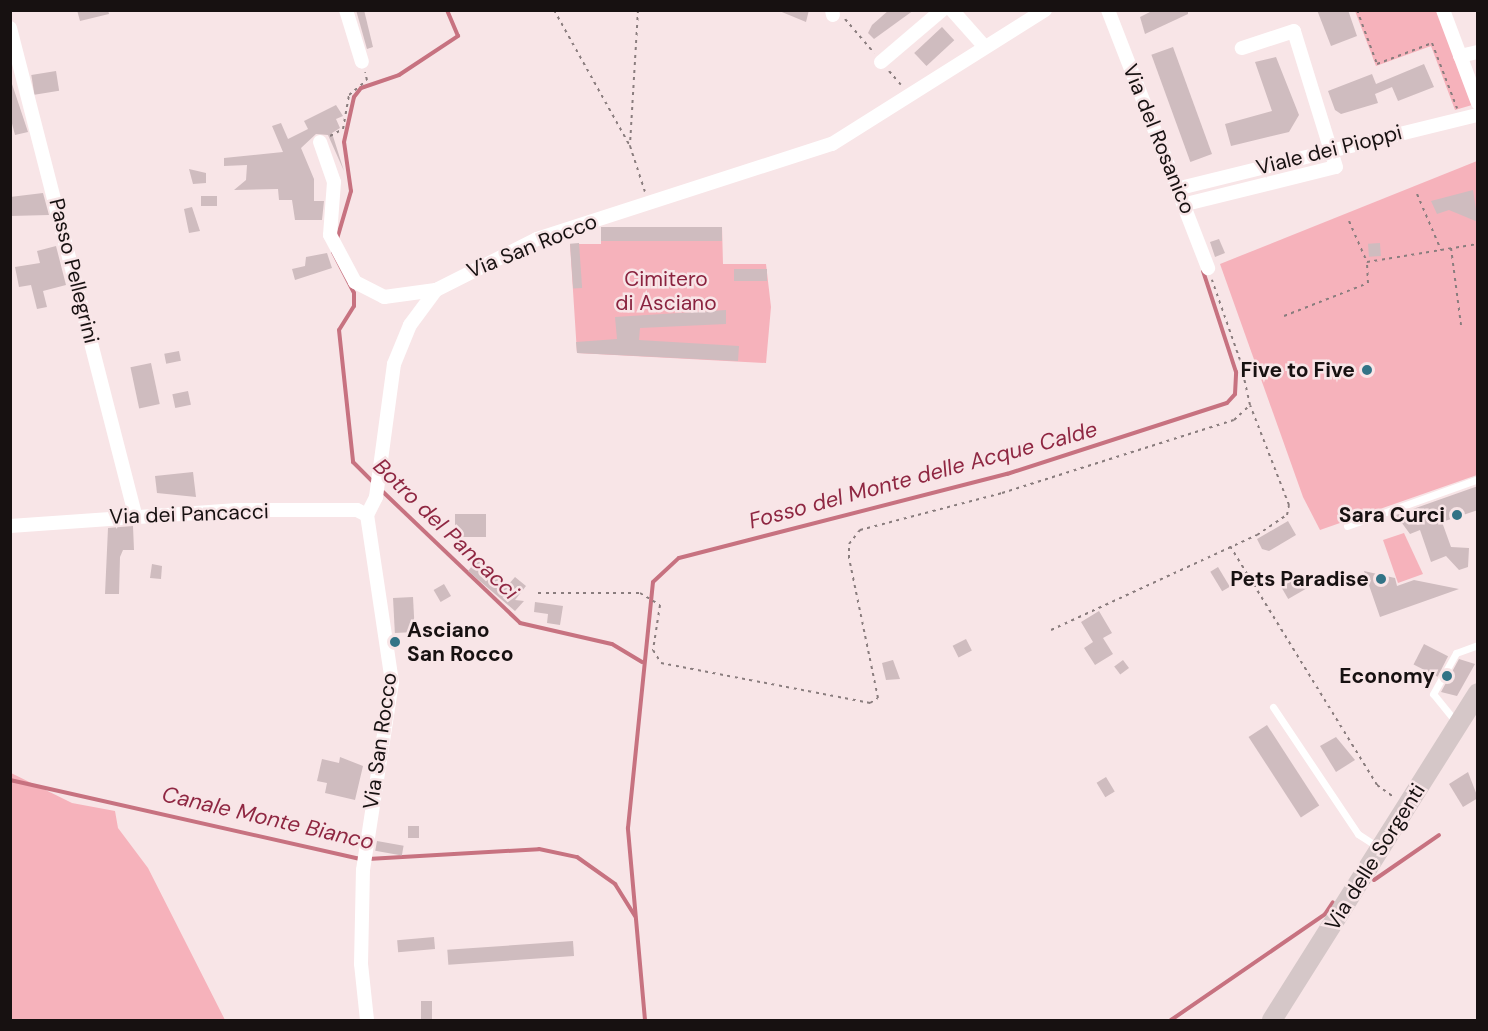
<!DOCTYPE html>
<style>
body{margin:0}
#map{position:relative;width:1488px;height:1031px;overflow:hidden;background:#f8e5e7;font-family:"DM Sans",sans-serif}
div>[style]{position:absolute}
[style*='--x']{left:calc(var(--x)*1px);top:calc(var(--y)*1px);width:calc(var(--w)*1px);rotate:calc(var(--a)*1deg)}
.green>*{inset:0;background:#f6b2bb}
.stream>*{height:4px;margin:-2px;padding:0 2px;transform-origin:2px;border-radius:2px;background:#c77280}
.building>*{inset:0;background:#cfbcbf;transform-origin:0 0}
.path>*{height:2px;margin-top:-1px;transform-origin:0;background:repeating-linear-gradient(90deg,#8a7d7e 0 3px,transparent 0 7.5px)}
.service>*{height:7px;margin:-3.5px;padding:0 3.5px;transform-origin:3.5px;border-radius:3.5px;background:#fff}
.minor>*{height:14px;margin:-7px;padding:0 7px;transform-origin:7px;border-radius:7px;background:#fff}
.secondary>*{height:20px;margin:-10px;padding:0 10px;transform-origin:10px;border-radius:10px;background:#d5c7c8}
.dots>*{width:16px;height:16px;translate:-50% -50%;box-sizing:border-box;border:3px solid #f8e5e7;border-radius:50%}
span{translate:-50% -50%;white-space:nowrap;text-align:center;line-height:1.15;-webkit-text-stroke:5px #f8e5e7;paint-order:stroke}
.street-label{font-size:21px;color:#171111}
.park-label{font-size:21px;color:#8a233f}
.poi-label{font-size:21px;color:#171111;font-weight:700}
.right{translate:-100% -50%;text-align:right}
.left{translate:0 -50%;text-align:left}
.water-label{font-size:22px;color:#8f2742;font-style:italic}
.frame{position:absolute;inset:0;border:12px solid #171111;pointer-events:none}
</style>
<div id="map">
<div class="green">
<div style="clip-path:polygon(1355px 11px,1437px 11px,1472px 105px,1455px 110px,1431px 46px,1376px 66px)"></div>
<div style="clip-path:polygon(1477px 161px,1477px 475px,1320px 530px,1303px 497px,1220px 264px)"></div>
<div style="clip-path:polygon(722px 227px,723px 264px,766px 264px,771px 307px,766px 363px,577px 353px,570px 244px,601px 244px,601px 229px)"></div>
<div style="clip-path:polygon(1404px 533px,1423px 574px,1398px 583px,1383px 540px)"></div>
<div style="clip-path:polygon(11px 773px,72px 803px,115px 811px,118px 828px,148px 868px,225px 1020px,11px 1020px)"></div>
</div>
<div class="stream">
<div style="--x:337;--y:239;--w:50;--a:-73.7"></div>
<div style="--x:351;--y:191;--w:49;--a:-98.1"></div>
<div style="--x:344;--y:142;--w:46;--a:-77.5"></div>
<div style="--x:354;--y:97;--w:11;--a:-52"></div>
<div style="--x:361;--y:88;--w:40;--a:-18.9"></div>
<div style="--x:399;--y:75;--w:71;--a:-33.5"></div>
<div style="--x:458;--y:36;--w:28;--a:-113"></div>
<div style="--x:333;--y:252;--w:46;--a:62.9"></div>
<div style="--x:354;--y:293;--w:13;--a:90"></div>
<div style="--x:354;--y:306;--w:28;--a:122"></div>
<div style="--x:339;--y:330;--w:133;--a:83.9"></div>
<div style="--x:353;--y:462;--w:28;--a:45"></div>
<div style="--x:381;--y:490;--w:192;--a:43.7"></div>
<div style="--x:520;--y:623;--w:94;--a:12.9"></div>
<div style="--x:612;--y:644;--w:35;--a:31"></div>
<div style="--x:10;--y:780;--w:359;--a:12.7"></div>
<div style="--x:368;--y:859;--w:171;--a:-3.3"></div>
<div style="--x:539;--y:849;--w:39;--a:12"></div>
<div style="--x:577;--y:857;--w:47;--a:35.4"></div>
<div style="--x:615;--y:884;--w:38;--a:58"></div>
<div style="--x:1374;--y:880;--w:79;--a:-34.7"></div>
<div style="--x:645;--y:1020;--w:193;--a:-95.1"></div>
<div style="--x:628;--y:828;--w:247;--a:-84.2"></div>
<div style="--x:653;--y:582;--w:35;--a:-43"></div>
<div style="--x:679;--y:558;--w:339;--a:-14.4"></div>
<div style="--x:1007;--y:474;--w:231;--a:-17.9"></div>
<div style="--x:1227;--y:403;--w:12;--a:-48"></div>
<div style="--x:1235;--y:394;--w:22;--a:-87"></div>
<div style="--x:1236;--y:372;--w:106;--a:-108.1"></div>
<div style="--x:1171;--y:1020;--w:187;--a:-34.5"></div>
<div style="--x:1325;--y:914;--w:14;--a:-56"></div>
</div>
<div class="building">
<div style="clip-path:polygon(77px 10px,108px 10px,109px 14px,80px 21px)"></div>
<div style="clip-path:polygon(356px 10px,364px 10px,373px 47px,367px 49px)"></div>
<div style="clip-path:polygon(777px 10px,809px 10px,806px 22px)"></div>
<div style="clip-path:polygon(889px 10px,914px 10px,874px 39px,868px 33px,872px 25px)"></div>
<div style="clip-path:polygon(1154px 10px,1188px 10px,1188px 14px,1145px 34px,1140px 17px)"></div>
<div style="clip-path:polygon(1317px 10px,1348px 10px,1357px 36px,1331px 46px)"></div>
<div style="left:942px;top:27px;width:18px;height:38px;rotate:47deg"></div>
<div style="left:1173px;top:47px;width:114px;height:23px;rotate:70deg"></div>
<div style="clip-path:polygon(1276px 57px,1299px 115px,1289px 132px,1231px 146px,1225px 124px,1272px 111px,1255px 62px)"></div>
<div style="clip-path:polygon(1424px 64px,1434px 87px,1398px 101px,1392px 87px,1375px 94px,1378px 103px,1341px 114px,1335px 110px,1328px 91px,1372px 74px,1376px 84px)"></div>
<div style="left:56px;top:71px;width:20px;height:25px;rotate:81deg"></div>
<div style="clip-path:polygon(10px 78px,28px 132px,15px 135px,10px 116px)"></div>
<div style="clip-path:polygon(336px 105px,343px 116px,336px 119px,340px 128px,332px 133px,344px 171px,328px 135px,316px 134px,301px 148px,314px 179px,314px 201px,324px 201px,322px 220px,295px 220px,292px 200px,279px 200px,278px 189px,234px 190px,246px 180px,247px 165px,224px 166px,224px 158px,283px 152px,272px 126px,281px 123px,288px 139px,308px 129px,304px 121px)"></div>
<div style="clip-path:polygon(189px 169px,206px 173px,206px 183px,193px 184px)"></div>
<div style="clip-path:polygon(1473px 190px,1478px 222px,1449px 210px,1437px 214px,1431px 201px)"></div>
<div style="clip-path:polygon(43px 193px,49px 215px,10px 216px,10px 197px)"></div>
<div style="left:217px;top:196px;width:10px;height:16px;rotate:90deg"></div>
<div style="clip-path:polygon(192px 207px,200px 231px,189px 233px,184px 209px)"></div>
<div style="left:722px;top:227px;width:14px;height:121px;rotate:90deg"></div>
<div style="clip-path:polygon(1219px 239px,1225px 253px,1215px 257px,1210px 242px)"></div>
<div style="left:579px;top:243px;width:45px;height:9px;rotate:86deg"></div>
<div style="left:1380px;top:243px;width:13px;height:12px;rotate:86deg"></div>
<div style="clip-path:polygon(56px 246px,66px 285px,43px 291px,47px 307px,37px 309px,31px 285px,19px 287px,15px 267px,40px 263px,37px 251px)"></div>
<div style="clip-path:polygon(327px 253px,332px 268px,295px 280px,292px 269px,305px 266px,306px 257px)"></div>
<div style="left:734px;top:269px;width:33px;height:12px"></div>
<div style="clip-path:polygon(726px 310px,726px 324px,640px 328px,639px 340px,739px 346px,738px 361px,577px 353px,576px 342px,617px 339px,615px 317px)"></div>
<div style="left:179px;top:351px;width:10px;height:15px;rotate:79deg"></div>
<div style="left:151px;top:363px;width:42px;height:21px;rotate:78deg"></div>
<div style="left:188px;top:391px;width:14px;height:16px;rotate:78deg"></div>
<div style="clip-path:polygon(193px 472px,196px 497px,157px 493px,155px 476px)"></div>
<div style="clip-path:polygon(1478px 486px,1478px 510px,1442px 522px,1451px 547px,1469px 548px,1468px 567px,1459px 570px,1446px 556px,1431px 562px,1420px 530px,1410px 534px,1396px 515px)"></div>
<div style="left:455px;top:514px;width:31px;height:23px"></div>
<div style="clip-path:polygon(1288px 521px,1296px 535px,1269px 551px,1262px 549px,1257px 539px)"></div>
<div style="clip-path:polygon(133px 526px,134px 550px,123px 550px,120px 557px,119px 594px,105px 594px,108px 528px)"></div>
<div style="clip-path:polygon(477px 560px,507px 586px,515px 577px,526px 586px,515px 600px,524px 601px,515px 611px,468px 571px)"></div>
<div style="clip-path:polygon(152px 564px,162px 566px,161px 579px,150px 578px)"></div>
<div style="left:1218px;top:567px;width:23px;height:9px;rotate:59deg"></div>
<div style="clip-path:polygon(1364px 571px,1395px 578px,1397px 586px,1414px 580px,1459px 589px,1380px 617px)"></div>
<div style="left:1302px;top:575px;width:14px;height:24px;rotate:60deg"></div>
<div style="left:444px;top:584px;width:14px;height:12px;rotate:60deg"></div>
<div style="left:413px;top:597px;width:35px;height:20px;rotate:87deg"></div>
<div style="clip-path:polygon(535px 602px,563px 606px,560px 625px,547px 623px,548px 614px,534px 612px)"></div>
<div style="clip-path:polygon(1099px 611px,1112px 633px,1103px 638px,1113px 654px,1095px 665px,1084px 648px,1093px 642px,1081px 622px)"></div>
<div style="left:966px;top:639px;width:13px;height:15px;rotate:63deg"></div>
<div style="left:1424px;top:644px;width:27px;height:23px;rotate:27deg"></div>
<div style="clip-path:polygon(1459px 659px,1475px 664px,1457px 696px,1441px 692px)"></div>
<div style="clip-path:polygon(893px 660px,900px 679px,886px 680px,882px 663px)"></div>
<div style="left:1123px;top:660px;width:10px;height:11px;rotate:53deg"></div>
<div style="left:1267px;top:725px;width:96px;height:22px;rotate:57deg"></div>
<div style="clip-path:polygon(1336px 737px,1355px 760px,1336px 772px,1320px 746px)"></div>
<div style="clip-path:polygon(340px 757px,363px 766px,355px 800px,325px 793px,327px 783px,317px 781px,322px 759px,339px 763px)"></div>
<div style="clip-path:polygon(1468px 772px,1478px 798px,1463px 807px,1449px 784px)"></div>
<div style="left:1106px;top:777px;width:17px;height:11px;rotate:59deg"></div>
<div style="left:408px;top:826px;width:11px;height:12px"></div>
<div style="left:377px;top:841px;width:27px;height:10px;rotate:10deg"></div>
<div style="left:434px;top:937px;width:12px;height:37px;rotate:85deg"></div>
<div style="left:573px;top:941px;width:15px;height:126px;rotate:86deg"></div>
<div style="left:421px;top:1001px;width:11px;height:18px"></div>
</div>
<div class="path">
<div style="--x:554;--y:10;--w:154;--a:60.8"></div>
<div style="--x:638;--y:10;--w:136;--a:93.4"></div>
<div style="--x:630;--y:146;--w:48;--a:71.9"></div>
<div style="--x:1357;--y:10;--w:58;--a:69.7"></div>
<div style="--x:1377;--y:64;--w:59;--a:-20.9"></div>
<div style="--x:1432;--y:43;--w:70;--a:69"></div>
<div style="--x:845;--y:19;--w:45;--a:49.5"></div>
<div style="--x:889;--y:71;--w:18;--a:49"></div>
<div style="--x:330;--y:136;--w:15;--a:-28"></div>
<div style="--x:343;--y:129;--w:35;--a:-80"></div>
<div style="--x:349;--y:95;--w:23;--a:-40"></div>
<div style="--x:367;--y:80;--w:8;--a:-104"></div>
<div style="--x:1417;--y:194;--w:61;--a:66.8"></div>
<div style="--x:1349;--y:221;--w:45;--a:66.3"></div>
<div style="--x:1451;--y:248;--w:78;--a:82.6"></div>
<div style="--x:1284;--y:316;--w:90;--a:-21.4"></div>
<div style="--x:1368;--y:283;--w:21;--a:-93"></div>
<div style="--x:1367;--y:262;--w:112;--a:-9.2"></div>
<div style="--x:1230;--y:546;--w:281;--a:58.4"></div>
<div style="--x:1377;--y:785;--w:22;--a:36"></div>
<div style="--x:538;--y:593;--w:102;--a:0"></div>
<div style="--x:640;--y:593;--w:23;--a:31"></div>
<div style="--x:660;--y:605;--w:46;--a:98.8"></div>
<div style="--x:653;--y:650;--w:15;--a:58"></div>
<div style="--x:661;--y:663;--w:213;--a:10.8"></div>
<div style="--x:870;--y:703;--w:9;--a:-32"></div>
<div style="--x:878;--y:698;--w:143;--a:-101.7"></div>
<div style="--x:849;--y:558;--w:14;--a:-90"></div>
<div style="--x:849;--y:544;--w:18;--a:-52"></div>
<div style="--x:860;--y:530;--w:147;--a:-14.6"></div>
<div style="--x:1002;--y:493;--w:243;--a:-17.5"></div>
<div style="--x:1234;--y:420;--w:22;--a:-43"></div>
<div style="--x:1051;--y:630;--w:227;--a:-24.8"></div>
<div style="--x:1257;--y:535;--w:36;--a:-34"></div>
<div style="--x:1287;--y:515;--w:10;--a:-79"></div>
<div style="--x:1289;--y:505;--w:107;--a:-111.3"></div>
<div style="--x:1250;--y:405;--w:46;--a:-102.5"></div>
<div style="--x:1240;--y:360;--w:85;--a:-109.3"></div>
</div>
<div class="service">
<div style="--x:1347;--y:526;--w:139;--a:-19.7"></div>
<div style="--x:1273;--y:707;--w:153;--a:56.2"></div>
<div style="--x:1358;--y:834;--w:24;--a:33"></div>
<div style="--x:1456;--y:722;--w:36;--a:-129"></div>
<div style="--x:1433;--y:694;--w:47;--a:-60.7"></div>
<div style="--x:1456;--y:653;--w:23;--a:-20"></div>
</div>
<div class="minor">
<div style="--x:346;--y:10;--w:54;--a:72.9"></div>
<div style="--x:832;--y:10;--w:5;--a:79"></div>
<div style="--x:952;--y:10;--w:48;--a:48.4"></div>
<div style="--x:1108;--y:10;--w:277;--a:68.8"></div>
<div style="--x:1443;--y:10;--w:99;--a:69.4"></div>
<div style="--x:10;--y:28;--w:502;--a:75.58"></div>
<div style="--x:1460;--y:56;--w:18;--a:-13"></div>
<div style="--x:881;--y:62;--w:80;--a:-40.4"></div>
<div style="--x:320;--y:142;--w:42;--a:70.7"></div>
<div style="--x:334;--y:182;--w:53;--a:94.3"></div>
<div style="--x:330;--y:235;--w:53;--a:62"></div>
<div style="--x:355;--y:282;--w:33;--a:27"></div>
<div style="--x:384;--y:297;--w:52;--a:-7.7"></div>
<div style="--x:1180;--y:188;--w:307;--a:-13.8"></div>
<div style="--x:1186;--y:204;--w:154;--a:-13.9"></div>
<div style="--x:1336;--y:167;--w:142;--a:-107.2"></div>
<div style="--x:1294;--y:31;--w:55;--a:161.9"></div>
<div style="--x:367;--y:515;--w:20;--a:-63"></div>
<div style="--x:376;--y:497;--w:134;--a:-82.3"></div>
<div style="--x:394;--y:364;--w:42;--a:-67.7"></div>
<div style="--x:410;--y:325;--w:44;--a:-53.4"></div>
<div style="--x:436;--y:290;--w:113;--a:-26.8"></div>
<div style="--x:537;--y:239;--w:310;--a:-17.9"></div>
<div style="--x:832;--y:144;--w:252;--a:-32.2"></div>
<div style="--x:10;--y:526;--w:228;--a:-4"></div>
<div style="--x:237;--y:510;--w:120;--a:0"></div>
<div style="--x:357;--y:510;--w:11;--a:27"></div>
<div style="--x:367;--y:1020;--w:56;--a:-96.1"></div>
<div style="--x:361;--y:964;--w:94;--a:-88.8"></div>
<div style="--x:363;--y:870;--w:190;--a:-81.2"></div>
<div style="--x:392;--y:682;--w:169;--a:-98.5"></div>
</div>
<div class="secondary">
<div style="--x:1272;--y:1020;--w:386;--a:-57.8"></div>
</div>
<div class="dots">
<div style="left:1367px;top:370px;background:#327386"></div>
<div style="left:1457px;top:515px;background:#327386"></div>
<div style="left:1381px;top:579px;background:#327386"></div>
<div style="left:395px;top:642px;background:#327386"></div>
<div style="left:1447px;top:676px;background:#327386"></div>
</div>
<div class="street-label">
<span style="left:1159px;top:139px;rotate:68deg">Via del Rosanico</span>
<span style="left:1329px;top:150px;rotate:-14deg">Viale dei Pioppi</span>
<span style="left:532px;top:246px;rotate:-22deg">Via San Rocco</span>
<span style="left:74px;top:271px;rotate:76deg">Passo Pellegrini</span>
<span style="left:189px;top:514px;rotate:-2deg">Via dei Pancacci</span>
<span style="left:380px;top:741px;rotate:-82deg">Via San Rocco</span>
<span style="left:1375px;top:857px;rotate:-58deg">Via delle Sorgenti</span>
</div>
<div class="park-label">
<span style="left:666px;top:291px">Cimitero<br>di Asciano</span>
</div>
<div class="poi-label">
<span class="right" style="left:1355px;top:370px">Five to Five</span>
<span class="right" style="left:1445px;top:515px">Sara Curci</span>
<span class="right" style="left:1369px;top:579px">Pets Paradise</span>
<span class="left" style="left:407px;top:642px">Asciano<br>San Rocco</span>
<span class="right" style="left:1435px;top:676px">Economy</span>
</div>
<div class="water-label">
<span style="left:923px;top:475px;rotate:-15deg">Fosso del Monte delle Acque Calde</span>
<span style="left:446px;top:529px;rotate:44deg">Botro del Pancacci</span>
<span style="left:268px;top:818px;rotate:13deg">Canale Monte Bianco</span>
</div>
<div class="frame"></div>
</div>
